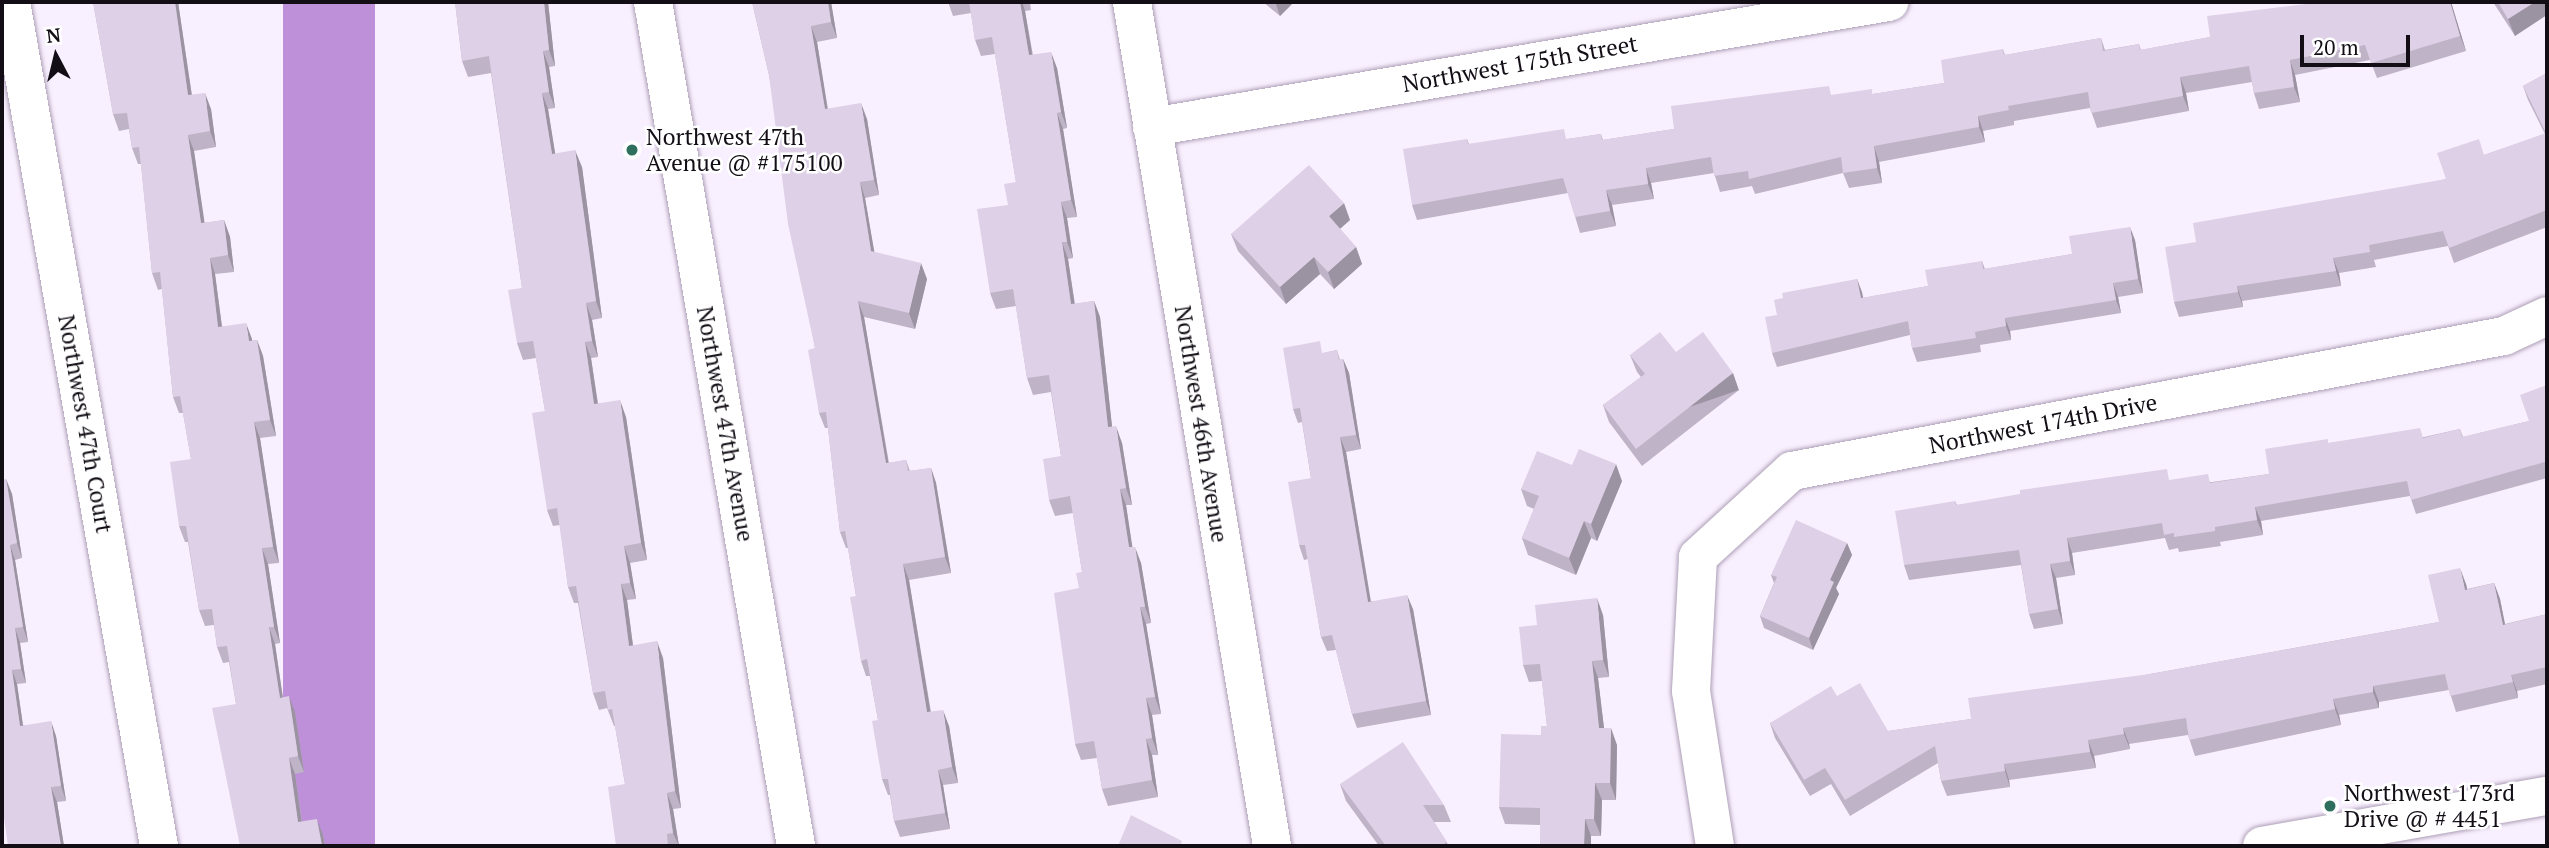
<!DOCTYPE html>
<style>
body{margin:0}
#map{position:relative;width:2549px;height:848px;overflow:hidden;background:#f9f0ff;font-family:"PT Serif",serif}
div>[style]{position:absolute}
[style*='--x']{left:calc(var(--x)*1px);top:calc(var(--y)*1px);width:calc(var(--w)*1px);rotate:calc(var(--a)*1deg)}
.water>*{inset:0;background:#be90da;transform-origin:0 0}
.roads{filter:drop-shadow(0 0 2px #ad9fb6) drop-shadow(0 0 2px #ad9fb6)}
.street>*{height:38px;margin:-19px;padding:0 19px;transform-origin:19px;border-radius:19px;background:#fff}
.secondary>*{height:38px;margin:-19px;padding:0 19px;transform-origin:19px;border-radius:19px;background:#fff}
.wall>*{inset:0;background:#bfb3c7}
.shaded-wall>*{inset:0;background:#9b92a2;transform-origin:0 0}
.building>*{inset:0;background:#ded0e7}
.dots>*{width:19px;height:19px;translate:-50% -50%;box-sizing:border-box;border:4px solid #fff;border-radius:50%}
span{translate:-50% -50%;white-space:nowrap;text-align:center;line-height:1.15;-webkit-text-stroke:5px #fff;paint-order:stroke}
.street-label{font-size:23px;color:#130e16}
.poi-label{font-size:23px;color:#130e16}
.left{translate:0 -50%;text-align:left}
.frame{position:absolute;inset:0;border:4px solid #130e16;pointer-events:none}
.north{position:absolute;left:21px;top:21px;width:70px;height:70px;-webkit-text-stroke:5px #fff;paint-order:stroke;rotate:353deg;font-size:19px;font-weight:700;line-height:28px;text-align:center;color:#130e16}
.north::after{content:'';display:block;margin:auto;width:24px;height:32px;background:#130e16;clip-path:polygon(50% 0,100% 100%,50% 72%,0 100%)}
.scale{position:absolute;left:2300px;top:35px;width:110px;height:32px;box-sizing:border-box;border:4px solid #130e16;border-top:0;padding-left:9px;font-size:21px;line-height:24px;white-space:nowrap;color:#130e16;-webkit-text-stroke:5px #fff;paint-order:stroke}
</style>
<div id="map">
<div class="water">
<div style="left:283px;top:2px;width:92px;height:856px"></div>
</div>
<div class="roads">
<div class="street">
<div style="--x:11;--y:2;--w:857;--a:80.05"></div>
<div style="--x:1132;--y:2;--w:856;--a:80.58"></div>
<div style="--x:1152;--y:127;--w:748;--a:-9.63"></div>
<div style="--x:1715;--y:846;--w:157;--a:-98.8"></div>
<div style="--x:1691;--y:691;--w:134;--a:-87"></div>
<div style="--x:1698;--y:557;--w:127;--a:-42.5"></div>
<div style="--x:1792;--y:471;--w:725;--a:-10.74"></div>
<div style="--x:2504;--y:336;--w:47;--a:-24.9"></div>
</div>
<div class="secondary">
<div style="--x:653;--y:2;--w:856;--a:80.38"></div>
<div style="--x:2262;--y:846;--w:289;--a:-10"></div>
</div>
</div>
<div class="wall">
<div style="clip-path:polygon(93px 2px,178px 2px,192px 95px,211px 109px,216px 147px,194px 151px,204px 223px,224px 220px,230px 237px,234px 272px,215px 274px,222px 326px,252px 339px,252px 341px,257px 340px,263px 356px,276px 436px,260px 438px,279px 563px,268px 564px,280px 643px,275px 644px,283px 697px,295px 712px,304px 772px,295px 774px,302px 821px,323px 835px,325px 846px,240px 846px,236px 704px,229px 662px,223px 663px,217px 647px,214px 625px,205px 626px,199px 610px,188px 542px,185px 542px,179px 526px,191px 459px,183px 413px,179px 413px,173px 397px,162px 289px,158px 290px,152px 273px,141px 164px,138px 164px,132px 148px,129px 129px,119px 131px,113px 114px)"></div>
<div style="clip-path:polygon(455px 2px,548px 2px,555px 66px,549px 67px,555px 108px,548px 109px,555px 154px,582px 167px,602px 318px,592px 320px,598px 357px,591px 358px,598px 403px,626px 417px,647px 560px,630px 563px,636px 599px,627px 600px,633px 645px,663px 658px,681px 808px,673px 809px,679px 846px,616px 846px,625px 784px,615px 726px,614px 726px,607px 708px,599px 710px,593px 693px,578px 603px,574px 603px,568px 587px,560px 525px,553px 526px,547px 510px,545px 411px,536px 358px,523px 360px,517px 343px,522px 288px,491px 73px,468px 77px,462px 61px)"></div>
<div style="clip-path:polygon(752px 2px,831px 2px,837px 38px,817px 42px,828px 109px,867px 119px,879px 195px,865px 198px,874px 252px,927px 279px,915px 329px,864px 317px,889px 463px,906px 460px,910px 471px,931px 468px,936px 483px,951px 573px,909px 580px,931px 712px,949px 726px,958px 783px,943px 785px,950px 829px,900px 837px,894px 821px,890px 795px,888px 795px,882px 779px,878px 720px,870px 676px,866px 676px,861px 661px,856px 596px,848px 548px,846px 548px,840px 532px,828px 428px,825px 428px,819px 413px,815px 348px,769px 75px)"></div>
<div style="clip-path:polygon(948px 2px,1030px 2px,1031px 10px,1025px 11px,1033px 55px,1057px 68px,1067px 128px,1063px 129px,1077px 217px,1067px 218px,1073px 258px,1068px 259px,1075px 304px,1094px 301px,1100px 317px,1112px 427px,1122px 443px,1132px 505px,1126px 505px,1132px 547px,1141px 563px,1151px 623px,1146px 624px,1161px 714px,1152px 715px,1158px 755px,1152px 755px,1158px 797px,1108px 806px,1102px 789px,1097px 758px,1081px 760px,1075px 744px,1079px 588px,1082px 572px,1073px 513px,1055px 516px,1049px 500px,1061px 456px,1051px 392px,1033px 395px,1027px 378px,1016px 306px,996px 309px,990px 293px,1008px 205px,1016px 182px,995px 54px,981px 56px,975px 40px,971px 13px,953px 16px)"></div>
<div style="clip-path:polygon(1263px 2px,1294px 2px,1280px 16px)"></div>
<div style="clip-path:polygon(2377px 2px,2451px 2px,2466px 51px,2377px 78px,2370px 60px,2295px 75px,2300px 102px,2259px 109px,2254px 93px,2252px 82px,2186px 93px,2189px 111px,2097px 128px,2090px 108px,2014px 121px,2014px 125px,1983px 131px,1985px 142px,1879px 162px,1882px 183px,1849px 188px,1843px 173px,1755px 194px,1752px 186px,1720px 192px,1714px 173px,1651px 183px,1654px 199px,1612px 205px,1616px 226px,1580px 233px,1568px 193px,1417px 220px,1412px 205px,1467px 139px,1469px 144px,1568px 139px,1601px 134px,1603px 140px,1674px 129px,1833px 95px,1873px 94px,1944px 83px,2003px 49px,2005px 55px,2101px 38px,2105px 50px,2139px 44px,2141px 50px,2210px 37px)"></div>
<div style="clip-path:polygon(2493px 2px,2547px 2px,2515px 36px)"></div>
<div style="clip-path:polygon(2547px 73px,2547px 227px,2454px 263px,2448px 246px,2374px 260px,2376px 267px,2339px 273px,2341px 286px,2242px 301px,2243px 307px,2179px 317px,2174px 302px,2196px 242px,2446px 179px,2484px 155px,2545px 134px,2528px 100px,2523px 86px)"></div>
<div style="clip-path:polygon(1350px 220px,1340px 229px,1356px 247px,1362px 264px,1334px 289px,1320px 274px,1286px 304px,1238px 251px,1231px 234px)"></div>
<div style="clip-path:polygon(2135px 240px,2143px 293px,2118px 297px,2121px 313px,2010px 331px,2011px 340px,1980px 345px,1981px 352px,1917px 362px,1912px 348px,1910px 335px,1777px 367px,1772px 353px,1777px 315px,1857px 279px,1863px 298px,1928px 286px,1982px 261px,1985px 269px,2072px 254px)"></div>
<div style="clip-path:polygon(1337px 350px,1340px 360px,1343px 359px,1349px 373px,1361px 449px,1346px 452px,1371px 601px,1413px 609px,1431px 715px,1357px 728px,1352px 714px,1336px 650px,1327px 651px,1321px 637px,1308px 559px,1304px 560px,1299px 545px,1311px 478px,1302px 422px,1298px 423px,1293px 409px,1324px 353px)"></div>
<div style="clip-path:polygon(1676px 352px,1739px 390px,1642px 466px,1609px 422px,1603px 405px,1641px 377px,1637px 372px,1630px 355px)"></div>
<div style="clip-path:polygon(2547px 385px,2547px 478px,2416px 514px,2410px 496px,2261px 521px,2263px 535px,2220px 542px,2221px 546px,2179px 552px,2178px 548px,2169px 550px,2165px 538px,2072px 553px,2075px 575px,2056px 578px,2063px 624px,2034px 629px,2029px 614px,2021px 565px,1909px 580px,1904px 565px,1955px 501px,1957px 505px,2171px 480px,2212px 482px,2269px 474px,2329px 443px,2424px 437px,2460px 429px,2463px 437px,2529px 421px)"></div>
<div style="clip-path:polygon(1572px 465px,1622px 481px,1597px 541px,1591px 538px,1576px 575px,1528px 555px,1522px 538px,1534px 509px,1527px 506px,1521px 489px)"></div>
<div style="clip-path:polygon(6px 479px,12px 494px,22px 558px,15px 560px,28px 642px,20px 643px,26px 683px,17px 684px,23px 725px,56px 736px,66px 801px,57px 802px,64px 846px,9px 846px)"></div>
<div style="clip-path:polygon(1847px 543px,1852px 555px,1836px 588px,1839px 594px,1813px 650px,1764px 628px,1760px 616px,1774px 583px,1771px 575px)"></div>
<div style="clip-path:polygon(2494px 583px,2500px 599px,2505px 624px,2547px 614px,2547px 684px,2517px 691px,2518px 698px,2456px 712px,2449px 690px,2379px 702px,2379px 708px,2339px 715px,2341px 725px,2195px 756px,2188px 735px,2129px 744px,2130px 749px,2094px 756px,2096px 768px,2009px 780px,2010px 787px,1947px 796px,1941px 781px,1938px 763px,1850px 816px,1831px 784px,1810px 796px,1775px 738px,1770px 723px,1837px 696px,1888px 731px,1971px 719px,2150px 674px,2439px 622px,2466px 584px,2467px 589px)"></div>
<div style="clip-path:polygon(1603px 615px,1609px 677px,1598px 678px,1604px 728px,1617px 745px,1616px 800px,1602px 800px,1601px 836px,1591px 836px,1591px 846px,1540px 846px,1540px 825px,1505px 824px,1499px 807px,1541px 735px,1547px 726px,1542px 681px,1529px 682px,1523px 665px,1537px 625px)"></div>
<div style="clip-path:polygon(1340px 784px,1444px 805px,1451px 822px,1434px 822px,1449px 846px,1379px 846px,1346px 801px)"></div>
</div>
<div class="shaded-wall">
<div style="clip-path:polygon(175px 2px,178px 2px,194px 111px,188px 95px)"></div>
<div style="clip-path:polygon(544px 2px,548px 2px,555px 66px,549px 50px)"></div>
<div style="clip-path:polygon(828px 2px,831px 2px,837px 38px,831px 22px)"></div>
<div style="clip-path:polygon(1020px 2px,1022px 2px,1025px 11px,1035px 72px,1029px 55px)"></div>
<div style="clip-path:polygon(1278px 2px,1294px 2px,1280px 16px,1276px 4px)"></div>
<div style="clip-path:polygon(2450px 2px,2451px 2px,2466px 51px,2460px 36px)"></div>
<div style="clip-path:polygon(2535px 2px,2547px 2px,2547px 15px,2515px 36px,2508px 19px)"></div>
<div style="clip-path:polygon(811px 26px,817px 42px,830px 125px,825px 109px)"></div>
<div style="clip-path:polygon(543px 51px,549px 67px,555px 108px,549px 92px)"></div>
<div style="clip-path:polygon(1051px 52px,1057px 68px,1067px 128px,1061px 112px)"></div>
<div style="clip-path:polygon(2290px 60px,2295px 75px,2300px 102px,2294px 87px)"></div>
<div style="clip-path:polygon(2180px 77px,2186px 93px,2189px 111px,2183px 96px)"></div>
<div style="clip-path:polygon(205px 93px,211px 109px,216px 147px,210px 131px)"></div>
<div style="clip-path:polygon(542px 93px,548px 109px,558px 171px,552px 154px)"></div>
<div style="clip-path:polygon(861px 103px,867px 119px,879px 195px,874px 180px)"></div>
<div style="clip-path:polygon(1057px 113px,1063px 129px,1077px 217px,1071px 200px)"></div>
<div style="clip-path:polygon(1978px 116px,1983px 131px,1985px 142px,1979px 127px)"></div>
<div style="clip-path:polygon(188px 135px,194px 151px,207px 239px,201px 223px)"></div>
<div style="clip-path:polygon(1874px 146px,1879px 162px,1882px 183px,1877px 168px)"></div>
<div style="clip-path:polygon(575px 150px,582px 167px,602px 318px,596px 301px)"></div>
<div style="clip-path:polygon(1646px 168px,1651px 183px,1654px 199px,1648px 184px)"></div>
<div style="clip-path:polygon(860px 182px,865px 198px,877px 267px,871px 251px)"></div>
<div style="clip-path:polygon(1606px 190px,1612px 205px,1616px 226px,1610px 211px)"></div>
<div style="clip-path:polygon(1061px 202px,1067px 218px,1073px 258px,1067px 242px)"></div>
<div style="clip-path:polygon(1344px 203px,1350px 220px,1335px 233px,1329px 216px)"></div>
<div style="clip-path:polygon(224px 220px,230px 237px,234px 272px,228px 255px)"></div>
<div style="clip-path:polygon(2130px 227px,2135px 240px,2143px 293px,2138px 279px)"></div>
<div style="clip-path:polygon(1062px 242px,1068px 259px,1077px 321px,1071px 304px)"></div>
<div style="clip-path:polygon(1356px 247px,1362px 264px,1334px 289px,1328px 272px)"></div>
<div style="clip-path:polygon(1314px 257px,1320px 274px,1286px 304px,1280px 287px)"></div>
<div style="clip-path:polygon(210px 258px,215px 274px,224px 343px,218px 327px)"></div>
<div style="clip-path:polygon(2333px 258px,2339px 273px,2341px 286px,2336px 271px)"></div>
<div style="clip-path:polygon(921px 263px,927px 279px,915px 329px,909px 313px)"></div>
<div style="clip-path:polygon(1857px 279px,1862px 292px,1866px 312px,1861px 298px)"></div>
<div style="clip-path:polygon(2113px 283px,2118px 297px,2121px 313px,2116px 300px)"></div>
<div style="clip-path:polygon(2237px 286px,2242px 301px,2243px 307px,2238px 292px)"></div>
<div style="clip-path:polygon(858px 301px,864px 317px,891px 479px,886px 463px)"></div>
<div style="clip-path:polygon(1094px 301px,1100px 317px,1114px 444px,1108px 427px)"></div>
<div style="clip-path:polygon(586px 303px,592px 320px,598px 357px,592px 341px)"></div>
<div style="clip-path:polygon(2005px 318px,2010px 331px,2011px 340px,2006px 326px)"></div>
<div style="clip-path:polygon(246px 323px,252px 339px,255px 357px,249px 341px)"></div>
<div style="clip-path:polygon(257px 340px,263px 356px,276px 436px,270px 420px)"></div>
<div style="clip-path:polygon(585px 342px,591px 358px,600px 420px,594px 404px)"></div>
<div style="clip-path:polygon(1343px 359px,1349px 373px,1361px 449px,1356px 435px)"></div>
<div style="left:1733px;top:373px;width:18px;height:123px;rotate:71deg"></div>
<div style="clip-path:polygon(620px 400px,626px 417px,647px 560px,641px 543px)"></div>
<div style="clip-path:polygon(254px 422px,260px 438px,279px 563px,273px 547px)"></div>
<div style="clip-path:polygon(1116px 426px,1122px 443px,1132px 505px,1126px 488px)"></div>
<div style="clip-path:polygon(1340px 437px,1346px 452px,1373px 616px,1368px 602px)"></div>
<div style="clip-path:polygon(1616px 464px,1622px 481px,1597px 541px,1591px 524px)"></div>
<div style="clip-path:polygon(931px 468px,936px 483px,951px 573px,945px 557px)"></div>
<div style="clip-path:polygon(6px 479px,12px 494px,22px 558px,17px 543px)"></div>
<div style="clip-path:polygon(1120px 489px,1126px 505px,1135px 564px,1129px 547px)"></div>
<div style="clip-path:polygon(2255px 507px,2261px 521px,2263px 535px,2257px 520px)"></div>
<div style="clip-path:polygon(1584px 521px,1591px 538px,1576px 575px,1569px 558px)"></div>
<div style="clip-path:polygon(2067px 538px,2072px 553px,2075px 575px,2070px 561px)"></div>
<div style="clip-path:polygon(1847px 543px,1852px 555px,1836px 588px,1839px 594px,1813px 650px,1809px 638px,1830px 580px)"></div>
<div style="clip-path:polygon(10px 545px,15px 560px,28px 642px,23px 627px)"></div>
<div style="clip-path:polygon(624px 546px,630px 563px,636px 599px,630px 583px)"></div>
<div style="clip-path:polygon(1135px 547px,1141px 563px,1151px 623px,1145px 607px)"></div>
<div style="clip-path:polygon(262px 548px,268px 564px,280px 643px,274px 627px)"></div>
<div style="clip-path:polygon(903px 564px,909px 580px,933px 728px,927px 712px)"></div>
<div style="clip-path:polygon(2050px 564px,2056px 578px,2063px 624px,2058px 609px)"></div>
<div style="clip-path:polygon(2460px 568px,2466px 584px,2471px 606px,2465px 590px)"></div>
<div style="clip-path:polygon(2494px 583px,2500px 599px,2508px 640px,2503px 625px)"></div>
<div style="clip-path:polygon(621px 584px,627px 600px,635px 662px,629px 646px)"></div>
<div style="clip-path:polygon(1407px 595px,1413px 609px,1431px 715px,1426px 701px)"></div>
<div style="clip-path:polygon(1597px 598px,1603px 615px,1609px 677px,1603px 660px)"></div>
<div style="clip-path:polygon(1140px 607px,1146px 624px,1161px 714px,1155px 697px)"></div>
<div style="clip-path:polygon(269px 627px,275px 644px,285px 714px,280px 698px)"></div>
<div style="clip-path:polygon(15px 628px,20px 643px,26px 683px,21px 669px)"></div>
<div style="clip-path:polygon(657px 641px,663px 658px,681px 808px,675px 791px)"></div>
<div style="clip-path:polygon(1592px 661px,1598px 678px,1606px 745px,1599px 728px)"></div>
<div style="clip-path:polygon(12px 670px,17px 684px,25px 740px,20px 726px)"></div>
<div style="clip-path:polygon(2511px 675px,2517px 691px,2518px 698px,2513px 682px)"></div>
<div style="clip-path:polygon(2373px 686px,2379px 702px,2379px 708px,2373px 692px)"></div>
<div style="clip-path:polygon(289px 696px,295px 712px,304px 772px,298px 756px)"></div>
<div style="clip-path:polygon(1146px 698px,1152px 715px,1158px 755px,1152px 738px)"></div>
<div style="clip-path:polygon(2333px 699px,2339px 715px,2341px 725px,2335px 709px)"></div>
<div style="clip-path:polygon(943px 710px,949px 726px,958px 783px,952px 767px)"></div>
<div style="clip-path:polygon(51px 721px,56px 736px,66px 801px,61px 786px)"></div>
<div style="clip-path:polygon(1611px 728px,1617px 745px,1616px 800px,1610px 783px)"></div>
<div style="clip-path:polygon(2123px 728px,2129px 744px,2130px 749px,2124px 734px)"></div>
<div style="clip-path:polygon(1146px 739px,1152px 755px,1158px 797px,1152px 780px)"></div>
<div style="clip-path:polygon(2088px 740px,2094px 756px,2096px 768px,2090px 752px)"></div>
<div style="clip-path:polygon(289px 758px,295px 774px,304px 838px,298px 822px)"></div>
<div style="clip-path:polygon(2004px 764px,2009px 780px,2010px 787px,2005px 771px)"></div>
<div style="clip-path:polygon(938px 770px,943px 785px,950px 829px,945px 813px)"></div>
<div style="clip-path:polygon(1595px 783px,1602px 800px,1601px 836px,1594px 819px)"></div>
<div style="clip-path:polygon(51px 787px,57px 802px,64px 846px,61px 846px)"></div>
<div style="clip-path:polygon(667px 793px,673px 809px,679px 846px,673px 833px)"></div>
<div style="clip-path:polygon(317px 819px,323px 835px,325px 846px,322px 846px)"></div>
<div style="clip-path:polygon(1585px 819px,1591px 836px,1591px 846px,1584px 846px)"></div>
</div>
<div class="building">
<div style="clip-path:polygon(93px 2px,175px 2px,188px 95px,205px 93px,210px 131px,188px 135px,201px 223px,224px 220px,228px 255px,210px 258px,218px 327px,246px 323px,249px 341px,257px 340px,270px 420px,254px 422px,273px 547px,262px 548px,274px 627px,269px 627px,280px 698px,289px 696px,298px 756px,289px 758px,298px 822px,317px 819px,322px 846px,240px 846px,212px 708px,236px 704px,227px 646px,217px 647px,212px 609px,199px 610px,186px 526px,179px 526px,170px 462px,191px 459px,180px 396px,173px 397px,160px 272px,152px 273px,139px 147px,132px 148px,127px 113px,113px 114px)"></div>
<div style="clip-path:polygon(455px 2px,544px 2px,549px 50px,543px 51px,549px 92px,542px 93px,552px 154px,575px 150px,596px 301px,586px 303px,592px 341px,585px 342px,594px 404px,620px 400px,641px 543px,624px 546px,630px 583px,621px 584px,629px 646px,657px 641px,675px 791px,667px 793px,673px 833px,667px 834px,668px 846px,616px 846px,608px 787px,625px 784px,612px 709px,608px 710px,605px 691px,593px 693px,576px 586px,568px 587px,557px 508px,547px 510px,532px 413px,545px 411px,533px 341px,517px 343px,508px 290px,522px 288px,489px 56px,462px 61px)"></div>
<div style="clip-path:polygon(752px 2px,828px 2px,831px 22px,811px 26px,825px 109px,861px 103px,874px 180px,860px 182px,871px 251px,921px 263px,909px 313px,858px 301px,886px 463px,906px 460px,908px 471px,931px 468px,945px 557px,903px 564px,927px 712px,943px 710px,952px 767px,938px 770px,945px 813px,894px 821px,888px 779px,882px 779px,872px 721px,878px 720px,867px 659px,861px 661px,850px 597px,856px 596px,845px 531px,840px 532px,826px 412px,819px 413px,808px 350px,815px 348px,788px 224px,769px 75px)"></div>
<div style="clip-path:polygon(969px 2px,1020px 2px,1029px 55px,1051px 52px,1061px 112px,1057px 113px,1071px 200px,1061px 202px,1067px 242px,1062px 242px,1071px 304px,1094px 301px,1108px 427px,1116px 426px,1126px 488px,1120px 489px,1129px 547px,1135px 547px,1145px 607px,1140px 607px,1155px 697px,1146px 698px,1152px 738px,1146px 739px,1152px 780px,1102px 789px,1094px 741px,1075px 744px,1054px 593px,1079px 588px,1076px 573px,1082px 572px,1070px 496px,1049px 500px,1043px 459px,1061px 456px,1049px 375px,1027px 378px,1013px 289px,990px 293px,977px 209px,1008px 205px,1004px 184px,1016px 182px,992px 37px,975px 40px)"></div>
<div style="clip-path:polygon(2323px 2px,2365px 2px,2366px 4px,2377px 2px,2450px 2px,2460px 36px,2371px 63px,2365px 45px,2290px 60px,2294px 87px,2254px 93px,2249px 66px,2180px 77px,2183px 96px,2091px 113px,2088px 92px,2008px 106px,2009px 110px,1978px 116px,1979px 127px,1874px 146px,1877px 168px,1843px 173px,1841px 157px,1749px 179px,1748px 171px,1714px 176px,1711px 157px,1646px 168px,1648px 184px,1606px 190px,1610px 211px,1575px 217px,1563px 178px,1412px 205px,1403px 149px,1467px 139px,1468px 144px,1564px 129px,1566px 139px,1601px 134px,1602px 140px,1674px 129px,1671px 106px,1829px 86px,1831px 95px,1872px 89px,1872px 94px,1944px 83px,1941px 60px,2003px 49px,2004px 55px,2101px 38px,2103px 51px,2139px 44px,2140px 50px,2210px 37px,2207px 16px)"></div>
<div style="clip-path:polygon(2498px 2px,2535px 2px,2508px 19px)"></div>
<div style="clip-path:polygon(2547px 73px,2547px 210px,2449px 248px,2443px 231px,2369px 245px,2370px 252px,2333px 258px,2336px 271px,2237px 286px,2238px 292px,2174px 302px,2165px 247px,2196px 242px,2193px 223px,2446px 179px,2437px 153px,2479px 139px,2484px 155px,2546px 133px,2523px 86px)"></div>
<div style="clip-path:polygon(1309px 165px,1344px 203px,1329px 216px,1356px 247px,1328px 272px,1314px 257px,1280px 287px,1231px 234px)"></div>
<div style="clip-path:polygon(2130px 227px,2138px 279px,2113px 283px,2116px 300px,2005px 318px,2006px 326px,1975px 332px,1976px 338px,1912px 348px,1908px 321px,1772px 353px,1765px 317px,1777px 315px,1774px 300px,1783px 298px,1782px 293px,1857px 279px,1861px 298px,1928px 286px,1925px 270px,1982px 261px,1983px 269px,2072px 254px,2069px 236px)"></div>
<div style="clip-path:polygon(1660px 332px,1676px 352px,1703px 332px,1733px 373px,1636px 449px,1603px 405px,1645px 374px,1630px 355px)"></div>
<div style="clip-path:polygon(1320px 341px,1322px 353px,1337px 350px,1339px 360px,1343px 359px,1356px 435px,1340px 437px,1368px 602px,1407px 595px,1426px 701px,1352px 714px,1332px 635px,1321px 637px,1305px 545px,1299px 545px,1288px 482px,1311px 478px,1300px 408px,1293px 409px,1283px 348px)"></div>
<div style="clip-path:polygon(2547px 385px,2547px 469px,2545px 462px,2411px 500px,2407px 481px,2255px 507px,2257px 520px,2215px 527px,2215px 531px,2174px 537px,2174px 533px,2164px 535px,2162px 523px,2067px 538px,2070px 561px,2050px 564px,2058px 609px,2029px 614px,2019px 550px,1904px 565px,1895px 511px,1955px 501px,1956px 505px,2020px 494px,2020px 490px,2167px 469px,2169px 480px,2208px 474px,2210px 483px,2269px 474px,2265px 449px,2328px 439px,2328px 443px,2420px 428px,2423px 438px,2460px 429px,2462px 437px,2529px 421px,2520px 395px)"></div>
<div style="clip-path:polygon(1579px 449px,1616px 464px,1591px 524px,1584px 521px,1569px 558px,1522px 538px,1539px 496px,1521px 489px,1537px 451px,1572px 465px)"></div>
<div style="clip-path:polygon(6px 479px,17px 543px,10px 545px,23px 627px,15px 628px,21px 669px,12px 670px,20px 726px,51px 721px,61px 786px,51px 787px,61px 846px,8px 846px,2px 803px,2px 480px)"></div>
<div style="clip-path:polygon(1796px 520px,1847px 543px,1830px 580px,1834px 582px,1809px 638px,1760px 616px,1777px 577px,1771px 575px)"></div>
<div style="clip-path:polygon(2460px 568px,2465px 590px,2494px 583px,2503px 625px,2547px 614px,2547px 667px,2511px 675px,2513px 682px,2450px 696px,2445px 674px,2373px 686px,2373px 692px,2333px 699px,2335px 709px,2189px 740px,2186px 718px,2123px 728px,2124px 734px,2088px 740px,2090px 752px,2004px 764px,2005px 771px,1941px 781px,1935px 746px,1845px 800px,1825px 768px,1804px 780px,1770px 723px,1831px 686px,1837px 696px,1860px 683px,1888px 731px,1971px 719px,1968px 698px,2150px 674px,2439px 622px,2428px 575px)"></div>
<div style="clip-path:polygon(1597px 598px,1603px 660px,1592px 661px,1599px 728px,1611px 728px,1610px 783px,1595px 783px,1594px 819px,1585px 819px,1584px 846px,1540px 846px,1540px 808px,1499px 807px,1501px 734px,1541px 735px,1541px 726px,1547px 726px,1540px 664px,1523px 665px,1519px 627px,1537px 625px,1535px 605px)"></div>
<div style="clip-path:polygon(1403px 742px,1444px 805px,1423px 805px,1447px 842px,1441px 846px,1386px 846px,1340px 784px)"></div>
<div style="clip-path:polygon(1131px 815px,1182px 841px,1180px 846px,1118px 846px)"></div>
</div>
<div class="dots">
<div style="left:632px;top:150px;background:#2f6f5e"></div>
<div style="left:2330px;top:806px;background:#2f6f5e"></div>
</div>
<div class="street-label">
<span style="left:1520px;top:64px;rotate:-10deg">Northwest 175th Street</span>
<span style="left:85px;top:424px;rotate:80deg">Northwest 47th Court</span>
<span style="left:725px;top:424px;rotate:80deg">Northwest 47th Avenue</span>
<span style="left:1201px;top:424px;rotate:81deg">Northwest 46th Avenue</span>
<span style="left:2043px;top:424px;rotate:-11deg">Northwest 174th Drive</span>
</div>
<div class="poi-label">
<span class="left" style="left:646px;top:150px">Northwest 47th<br>Avenue @ #175100</span>
<span class="left" style="left:2344px;top:806px">Northwest 173rd<br>Drive @ # 4451</span>
</div>
<div class="frame"></div>
<div class="north">N</div>
<div class="scale">20 m</div>
</div>
